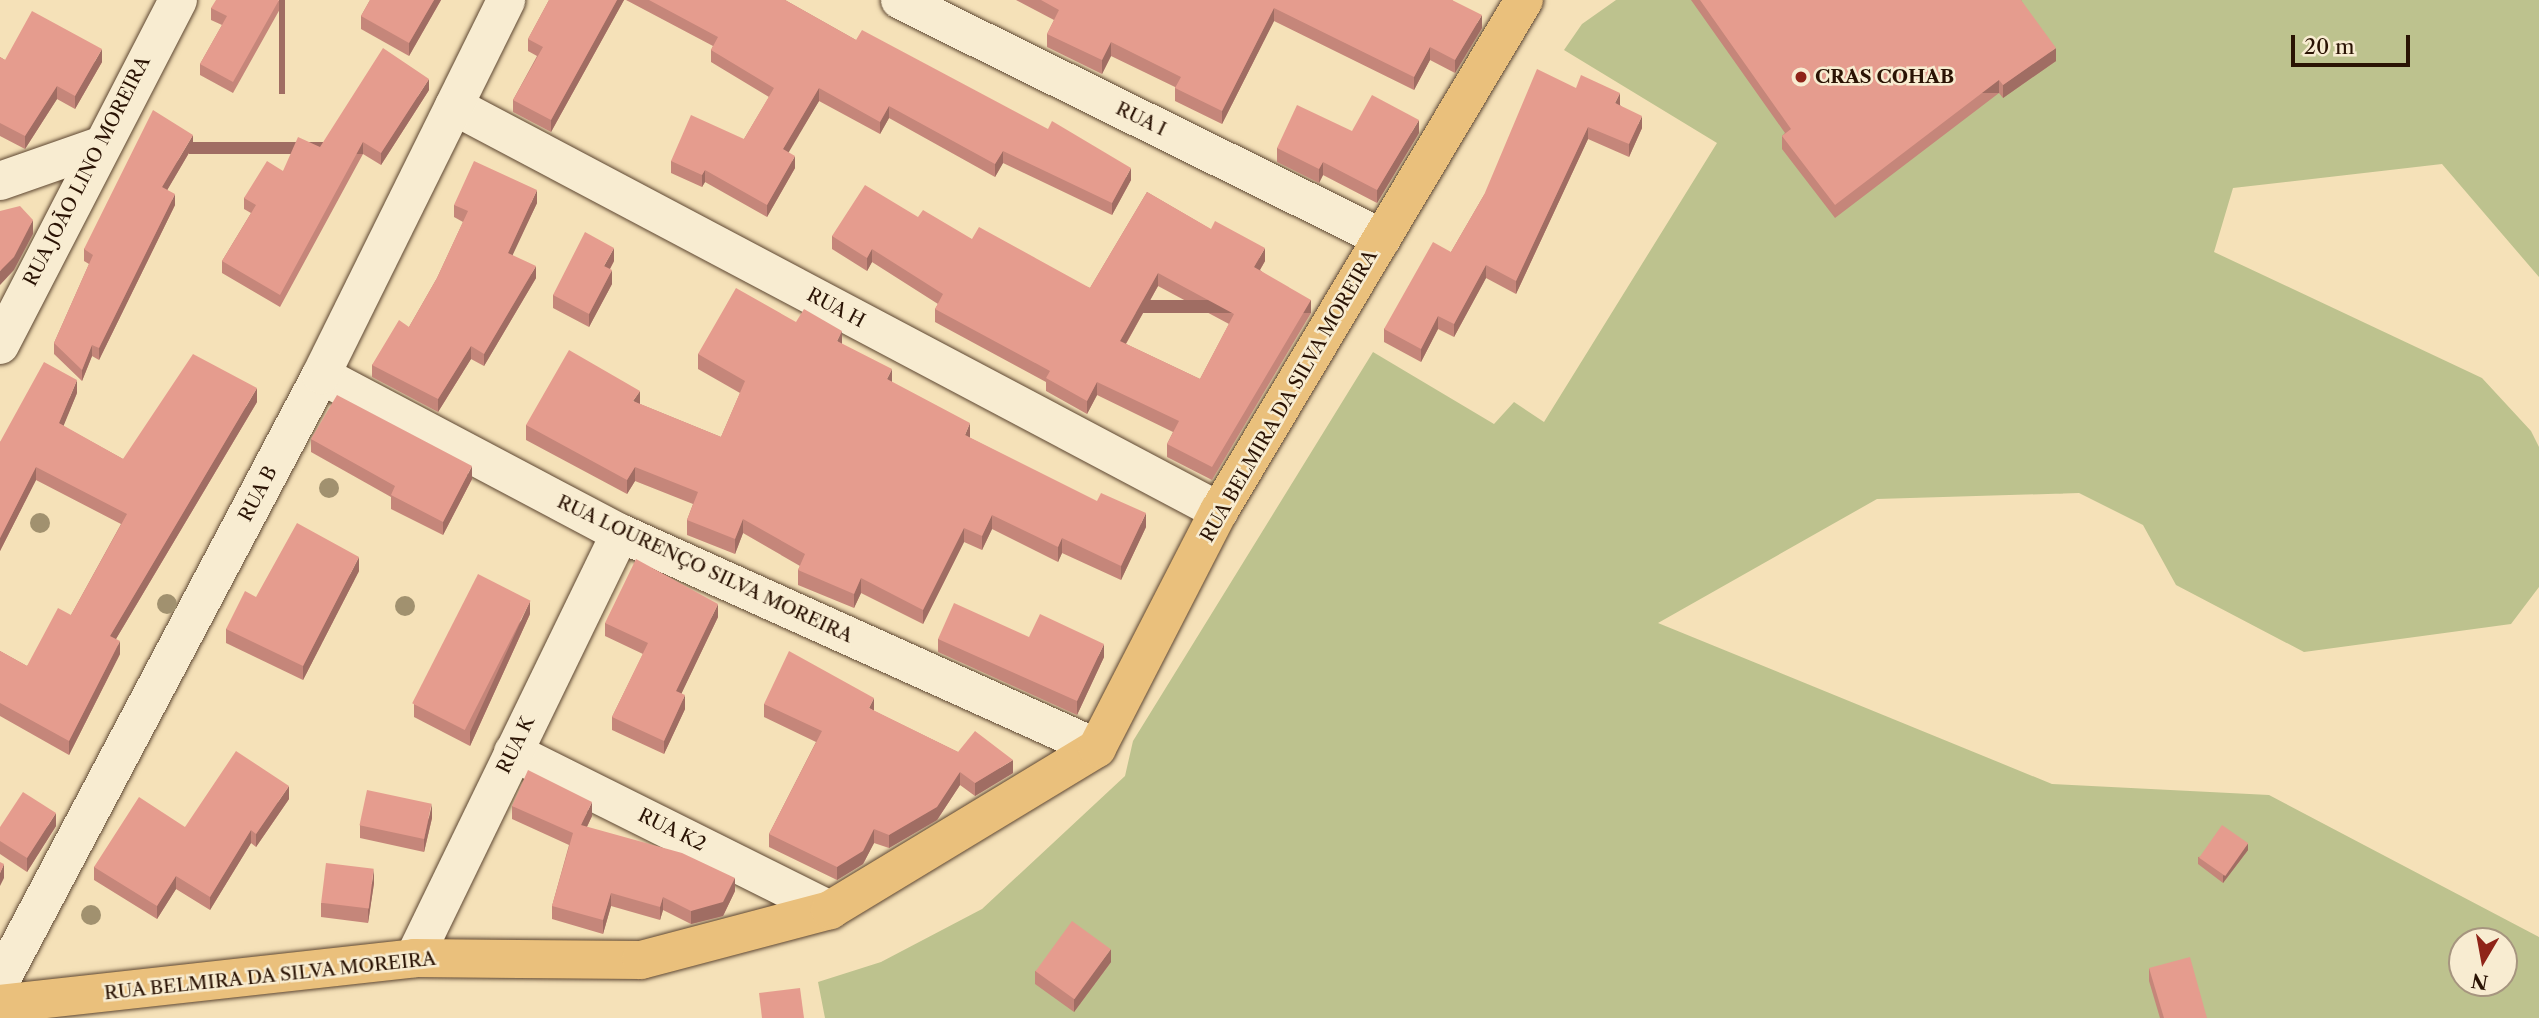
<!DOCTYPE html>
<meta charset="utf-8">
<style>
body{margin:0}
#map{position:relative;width:2539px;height:1018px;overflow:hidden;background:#f5e1b8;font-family:"Libre Caslon Text",serif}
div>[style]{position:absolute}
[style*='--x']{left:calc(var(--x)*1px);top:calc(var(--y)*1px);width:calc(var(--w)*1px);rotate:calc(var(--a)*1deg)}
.green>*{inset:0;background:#bdc28e}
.roads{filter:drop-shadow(0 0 2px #5d4631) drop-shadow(0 0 2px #5d4631)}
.minor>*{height:38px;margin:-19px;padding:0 19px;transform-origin:19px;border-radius:19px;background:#f8ecd1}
.major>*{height:38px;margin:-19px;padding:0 19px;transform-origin:19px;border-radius:19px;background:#eac07c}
.trees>*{width:20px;height:20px;margin:-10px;border-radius:50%;background:#a1916f}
.wall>*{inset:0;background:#c5867a}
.shaded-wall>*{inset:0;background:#a06d63;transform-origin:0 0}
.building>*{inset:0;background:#e59c8e;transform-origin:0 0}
.dots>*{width:19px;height:19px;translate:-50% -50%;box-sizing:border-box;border:4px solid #f8ecd1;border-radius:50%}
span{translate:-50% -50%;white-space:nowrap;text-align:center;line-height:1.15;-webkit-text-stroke:5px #f8ecd1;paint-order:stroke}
.poi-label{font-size:19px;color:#2a1304;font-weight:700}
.left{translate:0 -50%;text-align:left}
.street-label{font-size:19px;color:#2a1304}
.north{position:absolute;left:2448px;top:927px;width:70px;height:70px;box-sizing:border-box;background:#f8ecd1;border:2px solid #a6957f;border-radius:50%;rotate:190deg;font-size:19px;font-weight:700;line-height:28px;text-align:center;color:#2a1304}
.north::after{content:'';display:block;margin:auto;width:24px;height:32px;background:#8f2418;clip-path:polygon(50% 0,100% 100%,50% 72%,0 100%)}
.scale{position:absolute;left:2291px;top:35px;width:119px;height:32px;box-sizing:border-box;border:4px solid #2a1304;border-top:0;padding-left:9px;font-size:21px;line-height:24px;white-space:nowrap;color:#2a1304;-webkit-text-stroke:5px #f8ecd1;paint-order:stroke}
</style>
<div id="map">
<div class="green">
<div style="clip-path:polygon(evenodd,1616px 0,2539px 0,2539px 277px,2442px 164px,2233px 188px,2214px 252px,2482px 378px,2531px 431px,2539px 447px,2539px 587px,2511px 624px,2304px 652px,2176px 585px,2143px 525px,2079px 493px,1877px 499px,1658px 623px,2052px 784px,2269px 795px,2539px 937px,2539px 1018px,825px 1018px,818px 982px,881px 962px,982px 909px,1125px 776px,1133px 741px,1373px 352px,1494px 424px,1514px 402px,1544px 422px,1717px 143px,1564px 50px,1582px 24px,1616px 0,2462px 941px,2504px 941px,2504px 983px,2462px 983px,2462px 941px)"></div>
</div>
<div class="roads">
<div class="minor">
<div style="--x:900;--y:0;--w:538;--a:26.28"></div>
<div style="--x:454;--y:106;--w:866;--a:27.9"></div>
<div style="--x:0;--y:181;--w:106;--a:-19.3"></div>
<div style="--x:0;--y:345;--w:388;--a:-62.7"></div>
<div style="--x:321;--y:375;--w:338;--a:27.9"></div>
<div style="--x:620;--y:533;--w:523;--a:24.26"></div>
<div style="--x:513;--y:752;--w:354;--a:26.5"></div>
<div style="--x:414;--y:958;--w:472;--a:-64.1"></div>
<div style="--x:0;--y:982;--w:687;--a:-62.13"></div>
<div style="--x:321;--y:375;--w:418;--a:-63.7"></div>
</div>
<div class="major">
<div style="--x:0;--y:1004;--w:417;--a:-6.3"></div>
<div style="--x:414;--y:958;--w:227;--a:0.5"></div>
<div style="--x:641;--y:960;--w:196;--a:-14.8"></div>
<div style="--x:830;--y:910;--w:312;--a:-31.2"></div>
<div style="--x:1097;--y:748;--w:267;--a:-62.8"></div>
<div style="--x:1219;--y:511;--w:595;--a:-59.17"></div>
</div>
</div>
<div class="trees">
<div style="left:329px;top:488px"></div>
<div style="left:40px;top:523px"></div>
<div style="left:167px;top:604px"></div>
<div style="left:405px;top:606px"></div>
<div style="left:91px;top:915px"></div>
</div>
<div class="wall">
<div style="clip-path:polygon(285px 0,233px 93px,200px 75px,200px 64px,222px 25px,211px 20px,211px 8px)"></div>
<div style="clip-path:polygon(370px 0,441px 0,409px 56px,361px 29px,361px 16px)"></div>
<div style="clip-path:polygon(549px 0,624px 0,551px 132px,513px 112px,513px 100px,537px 56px,528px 51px,528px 39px)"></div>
<div style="clip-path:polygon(626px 0,785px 0,856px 40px,1131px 180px,1112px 215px,1003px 163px,995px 177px,889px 118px,880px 134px,819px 101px,788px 152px,795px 168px,767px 217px,705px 182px,702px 187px,671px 173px,671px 161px,744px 139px,769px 97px,711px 62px,711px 50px,713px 46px)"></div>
<div style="clip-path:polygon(1016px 0,1452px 0,1482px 28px,1455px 73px,1430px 60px,1414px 90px,1274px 21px,1222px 124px,1175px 101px,1175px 87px,1111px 56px,1102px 74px,1047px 47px,1047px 34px,1054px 20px)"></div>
<div style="clip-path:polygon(1691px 0,2021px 0,2056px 61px,2003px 98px,1999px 93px,1835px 218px,1782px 149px,1782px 136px,1785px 133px)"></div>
<div style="clip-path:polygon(0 57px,5px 60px,102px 62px,75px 109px,57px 99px,25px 149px,0 136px)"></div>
<div style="clip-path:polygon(1576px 88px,1620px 105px,1642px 128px,1629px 157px,1588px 139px,1516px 294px,1486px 278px,1454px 337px,1438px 329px,1421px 362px,1384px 342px,1384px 329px,1451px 252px,1484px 195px)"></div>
<div style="clip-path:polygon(429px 90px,381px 165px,363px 154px,280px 307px,222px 273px,222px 261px,251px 213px,244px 209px,244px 198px,283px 171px)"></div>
<div style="clip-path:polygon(1352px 131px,1419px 133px,1377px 203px,1323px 175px,1319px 183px,1277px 162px,1277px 148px)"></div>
<div style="clip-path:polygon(193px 146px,167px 190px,175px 205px,99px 360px,92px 356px,82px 381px,54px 354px,54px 343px,89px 264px,84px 261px,84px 249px)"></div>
<div style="clip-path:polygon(evenodd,1147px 192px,1265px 261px,1260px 270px,1311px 313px,1212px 480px,1167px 457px,1167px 444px,1173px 432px,1097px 395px,1087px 414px,1046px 391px,1046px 382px,935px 322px,935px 309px,938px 304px,872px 262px,867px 271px,832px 249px,832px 236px,918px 217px,1090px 288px,1147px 192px,1158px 286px,1229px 324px,1200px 379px,1126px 344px,1158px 286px)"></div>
<div style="clip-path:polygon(537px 203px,512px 255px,536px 278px,484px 366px,471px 359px,438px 412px,372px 377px,372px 365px,409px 327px,437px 278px,463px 222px,454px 217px,454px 205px)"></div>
<div style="clip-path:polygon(614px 261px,610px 269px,612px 284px,589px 327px,553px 308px,553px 295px)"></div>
<div style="clip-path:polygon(796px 322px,842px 344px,892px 382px,970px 438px,1146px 527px,1121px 580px,1062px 553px,1058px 562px,992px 529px,982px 550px,964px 542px,923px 624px,861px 593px,854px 608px,798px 585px,798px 570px,800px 566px,743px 533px,735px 554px,687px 535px,687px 520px,693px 504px,635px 481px,627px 494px,526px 440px,526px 425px,640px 404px,721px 437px,740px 393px,698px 369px,698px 354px)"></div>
<div style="clip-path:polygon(77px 393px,63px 426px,123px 459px,257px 402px,116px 639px,120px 654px,69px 755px,0 716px,0 651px,27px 666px,71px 615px,121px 524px,36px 480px,0 551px,0 442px)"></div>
<div style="clip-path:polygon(311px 439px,472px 479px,443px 535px,391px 509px,391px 497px,311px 452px)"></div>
<div style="clip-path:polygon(359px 571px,303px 680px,226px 643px,226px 629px)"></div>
<div style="clip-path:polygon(530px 614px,470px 746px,414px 717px,414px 704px)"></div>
<div style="clip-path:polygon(718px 617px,681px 694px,685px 709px,664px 754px,612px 730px,612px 717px,643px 654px,605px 636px,605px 623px)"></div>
<div style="clip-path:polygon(1029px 637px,1104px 657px,1077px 715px,938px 652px,938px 639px)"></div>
<div style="clip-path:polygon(764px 704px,874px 711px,958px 752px,1013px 773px,975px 796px,960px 785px,937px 820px,889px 848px,874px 843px,863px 864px,837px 880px,769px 847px,769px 834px,816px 742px,764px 717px)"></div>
<div style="clip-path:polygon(289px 799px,256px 847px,251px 843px,210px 910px,176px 889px,157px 919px,94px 880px,94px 867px,185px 827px)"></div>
<div style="clip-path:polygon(512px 806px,592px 816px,587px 827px,735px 891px,723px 916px,691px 924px,663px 910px,660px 920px,611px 906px,603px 934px,552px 919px,552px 906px,569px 845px,512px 819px)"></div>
<div style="clip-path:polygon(432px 818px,424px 852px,360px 838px,360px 825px)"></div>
<div style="clip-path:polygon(56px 826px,27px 872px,0 854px,0 827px)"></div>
<div style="clip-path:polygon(2248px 850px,2223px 883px,2198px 864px,2198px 857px)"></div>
<div style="clip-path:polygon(374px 883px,368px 923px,321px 917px,321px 903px)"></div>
<div style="clip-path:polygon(1111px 962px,1074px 1012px,1035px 984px,1035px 971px)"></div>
<div style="clip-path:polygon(2149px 968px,2207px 1018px,2160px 1018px,2149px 981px)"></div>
</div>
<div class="shaded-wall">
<div style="left:279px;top:0;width:6px;height:94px"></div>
<div style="clip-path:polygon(434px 0,441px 0,409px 56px,409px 43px)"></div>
<div style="clip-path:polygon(617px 0,624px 0,551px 132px,551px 120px)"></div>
<div style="clip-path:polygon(1274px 8px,1274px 21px,1222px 124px,1222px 111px)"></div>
<div style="clip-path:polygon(1482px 15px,1482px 28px,1455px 73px,1455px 60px)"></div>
<div style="clip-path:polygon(1111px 42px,1111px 56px,1102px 74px,1102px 60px)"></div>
<div style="clip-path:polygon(1430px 47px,1430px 60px,1414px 90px,1414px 77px)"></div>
<div style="clip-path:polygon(2056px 48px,2056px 61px,2003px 98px,2003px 85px)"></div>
<div style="clip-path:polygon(102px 49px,102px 62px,75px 109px,75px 96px)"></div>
<div style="clip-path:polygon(429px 79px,429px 90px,381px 165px,381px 153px)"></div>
<div style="left:1999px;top:80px;width:13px;height:206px;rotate:90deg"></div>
<div style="clip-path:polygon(57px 86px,57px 99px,25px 149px,25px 136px)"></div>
<div style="clip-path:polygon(819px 88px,819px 101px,783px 162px,783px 149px)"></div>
<div style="clip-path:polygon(1620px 93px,1620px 106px,1615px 103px)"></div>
<div style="clip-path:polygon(889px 106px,889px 118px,880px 134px,880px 122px)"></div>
<div style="clip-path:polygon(1642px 116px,1642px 128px,1629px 157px,1629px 144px)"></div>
<div style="clip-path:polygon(1419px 120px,1419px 133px,1377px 203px,1377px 190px)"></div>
<div style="clip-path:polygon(1588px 127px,1588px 139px,1516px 294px,1516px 281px)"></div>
<div style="clip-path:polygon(193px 135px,193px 146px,162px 199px,162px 187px)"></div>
<div style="left:363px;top:142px;width:12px;height:174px;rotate:90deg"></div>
<div style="clip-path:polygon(1003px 151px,1003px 163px,995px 177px,995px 164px)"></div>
<div style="clip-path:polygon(795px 156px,795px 168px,767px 217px,767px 205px)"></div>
<div style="clip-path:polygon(1323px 162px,1323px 175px,1319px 183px,1319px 169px)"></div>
<div style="clip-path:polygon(1131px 168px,1131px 180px,1112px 215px,1112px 203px)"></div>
<div style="clip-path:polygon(705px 170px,705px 182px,702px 187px,702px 175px)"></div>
<div style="clip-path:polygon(537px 190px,537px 203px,508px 265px,508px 253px)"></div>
<div style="clip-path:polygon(175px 194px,175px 205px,99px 360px,99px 348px)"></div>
<div style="clip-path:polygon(33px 220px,33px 234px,14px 270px,0 285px,0 271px)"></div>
<div style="clip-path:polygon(614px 248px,614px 261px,604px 280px,604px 266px)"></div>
<div style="clip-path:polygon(1265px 248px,1265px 261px,1254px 280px,1254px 267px)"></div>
<div style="clip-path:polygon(872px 249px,872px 262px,867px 271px,867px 258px)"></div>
<div style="clip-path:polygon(1486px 265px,1486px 278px,1454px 337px,1454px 324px)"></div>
<div style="clip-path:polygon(536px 266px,536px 278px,484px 366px,484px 354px)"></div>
<div style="clip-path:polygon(612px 270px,612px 284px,589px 327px,589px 314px)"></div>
<div style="clip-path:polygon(1158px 273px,1158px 286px,1120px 354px,1120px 341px)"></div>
<div style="left:1311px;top:300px;width:13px;height:194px;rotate:90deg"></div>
<div style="clip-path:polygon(1438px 316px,1438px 329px,1421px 362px,1421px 349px)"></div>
<div style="clip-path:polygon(842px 331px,842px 346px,837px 341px)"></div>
<div style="clip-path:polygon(92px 345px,92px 356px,82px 381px,82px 370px)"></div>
<div style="clip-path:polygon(471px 346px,471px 359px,438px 412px,438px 399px)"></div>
<div style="clip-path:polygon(892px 369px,892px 384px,887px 379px)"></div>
<div style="clip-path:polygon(77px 380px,77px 393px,59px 437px,59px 423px)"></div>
<div style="clip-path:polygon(1097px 382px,1097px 395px,1087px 414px,1087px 401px)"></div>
<div style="clip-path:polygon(257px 388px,257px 402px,110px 649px,110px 636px)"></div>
<div style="clip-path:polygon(640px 391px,640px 405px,633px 401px)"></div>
<div style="clip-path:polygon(970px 423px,970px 438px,965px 435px)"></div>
<div style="clip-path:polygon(472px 466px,472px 479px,443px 535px,443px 522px)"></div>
<div style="clip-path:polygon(36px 467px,36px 480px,0 551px,0 538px)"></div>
<div style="clip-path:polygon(635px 467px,635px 481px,627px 494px,627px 480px)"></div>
<div style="clip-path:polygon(1146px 513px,1146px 527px,1121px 580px,1121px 566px)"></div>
<div style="clip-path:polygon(992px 515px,992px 529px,982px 550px,982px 536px)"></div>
<div style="clip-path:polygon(743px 519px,743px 533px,735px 554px,735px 539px)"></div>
<div style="clip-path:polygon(964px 528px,964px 542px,923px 624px,923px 610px)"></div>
<div style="clip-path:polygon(1062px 538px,1062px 553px,1058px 562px,1058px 547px)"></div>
<div style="clip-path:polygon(359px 557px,359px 571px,303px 680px,303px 666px)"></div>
<div style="clip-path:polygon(861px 578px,861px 593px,854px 608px,854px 594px)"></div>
<div style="clip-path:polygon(530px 601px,530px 614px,470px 746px,470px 732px)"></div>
<div style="clip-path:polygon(718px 604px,718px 617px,676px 705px,676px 691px)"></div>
<div style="clip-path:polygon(120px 641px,120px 654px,69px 755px,69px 741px)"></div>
<div style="clip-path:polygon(1104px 644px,1104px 657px,1077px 715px,1077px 701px)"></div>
<div style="clip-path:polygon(685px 695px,685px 709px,664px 754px,664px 741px)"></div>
<div style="clip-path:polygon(874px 698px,874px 711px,869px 708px)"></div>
<div style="clip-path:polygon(1013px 760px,1013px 773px,975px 796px,975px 783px)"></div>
<div style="clip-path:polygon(960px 772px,960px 785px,937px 820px,889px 848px,889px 835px)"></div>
<div style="clip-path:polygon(289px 786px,289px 799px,256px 847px,256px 834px)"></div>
<div style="clip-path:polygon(592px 802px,592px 816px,581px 839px,581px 825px)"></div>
<div style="clip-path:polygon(432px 804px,432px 818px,424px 852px,424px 839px)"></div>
<div style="clip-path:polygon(56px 813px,56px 826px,27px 872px,27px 858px)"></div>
<div style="clip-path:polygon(874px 829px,874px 843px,863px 864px,837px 880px,837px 867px)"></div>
<div style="clip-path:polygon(251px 830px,251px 843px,210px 910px,210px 897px)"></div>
<div style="clip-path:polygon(2248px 843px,2248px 850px,2223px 883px,2223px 876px)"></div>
<div style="clip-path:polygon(4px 864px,4px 878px,0 886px,0 873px)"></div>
<div style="clip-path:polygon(374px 869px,374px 883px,368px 923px,368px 910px)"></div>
<div style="clip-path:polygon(176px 876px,176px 889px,157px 919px,157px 906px)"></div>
<div style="clip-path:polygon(735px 878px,735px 891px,723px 916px,691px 924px,691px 911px)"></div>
<div style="clip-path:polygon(611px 893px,611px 906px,603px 934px,603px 920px)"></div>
<div style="clip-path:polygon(663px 897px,663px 910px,660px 920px,660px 907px)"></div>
<div style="clip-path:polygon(1111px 949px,1111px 962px,1074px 1012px,1074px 998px)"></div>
</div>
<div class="building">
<div style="clip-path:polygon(216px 0,279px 0,233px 82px,200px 64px,227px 16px,211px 8px)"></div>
<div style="clip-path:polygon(370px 0,434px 0,409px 43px,361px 16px)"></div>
<div style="clip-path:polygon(549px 0,617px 0,551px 120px,513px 100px,543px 47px,528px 39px)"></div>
<div style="clip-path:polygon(649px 0,785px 0,856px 40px,862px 30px,1048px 129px,1052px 121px,1131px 168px,1112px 203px,1003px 151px,995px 164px,889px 106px,880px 122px,819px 88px,783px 149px,795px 156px,767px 205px,705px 170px,702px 175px,671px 161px,691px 115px,744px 139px,774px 88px,711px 50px,718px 37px)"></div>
<div style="clip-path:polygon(1041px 0,1452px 0,1482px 15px,1455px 60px,1430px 47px,1414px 77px,1274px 8px,1222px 111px,1175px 88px,1181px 77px,1111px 42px,1102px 60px,1047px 34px,1059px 10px)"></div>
<div style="clip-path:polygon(1700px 0,2021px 0,2056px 48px,2003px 85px,1999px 80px,1835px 205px,1782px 136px,1791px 129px)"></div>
<div style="clip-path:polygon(32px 11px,102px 49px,75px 96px,57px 86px,25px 136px,0 123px,0 57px,5px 60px)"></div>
<div style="clip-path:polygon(383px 48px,429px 79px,381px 153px,363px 142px,280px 295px,222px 261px,256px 205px,244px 198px,267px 161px,283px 171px,298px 137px,320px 147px)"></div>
<div style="clip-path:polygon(1537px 69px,1576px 88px,1581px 75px,1620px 93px,1615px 103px,1642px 116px,1629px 144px,1588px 127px,1516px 281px,1486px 265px,1454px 324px,1438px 316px,1421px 349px,1384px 329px,1433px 242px,1451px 252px,1484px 195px)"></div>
<div style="clip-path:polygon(1372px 95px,1419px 120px,1377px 190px,1323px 162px,1319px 169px,1277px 148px,1297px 105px,1352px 131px)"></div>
<div style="clip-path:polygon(153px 110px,193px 135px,162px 187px,175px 194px,99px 348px,92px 345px,82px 370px,54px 343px,93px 255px,84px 249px)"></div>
<div style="clip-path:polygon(474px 161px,537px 190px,508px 253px,536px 266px,484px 354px,471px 346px,438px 399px,372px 365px,399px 320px,409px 327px,437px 278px,468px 211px,454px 205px)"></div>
<div style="clip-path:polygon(evenodd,865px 185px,918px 217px,923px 210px,972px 239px,979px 227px,1090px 288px,1147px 192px,1211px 229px,1215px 221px,1265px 248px,1254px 267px,1311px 300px,1212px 467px,1167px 444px,1179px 421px,1097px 382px,1087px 401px,1046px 378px,1050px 371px,935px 309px,943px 294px,872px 249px,867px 258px,832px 236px,865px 185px,1158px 273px,1234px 314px,1200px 379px,1120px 341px,1158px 273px)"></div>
<div style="clip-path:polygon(20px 206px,33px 220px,14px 257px,0 271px,0 211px)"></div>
<div style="clip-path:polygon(585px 232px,614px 248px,604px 266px,612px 270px,589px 314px,553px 295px)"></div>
<div style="clip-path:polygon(736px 288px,796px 322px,804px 309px,842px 331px,837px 341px,892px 369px,887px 379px,970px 423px,965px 435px,1097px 501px,1101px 493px,1146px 513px,1121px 566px,1062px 538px,1058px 547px,992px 515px,982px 536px,964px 528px,923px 610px,861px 578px,854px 594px,798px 570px,805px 554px,743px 519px,735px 539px,687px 520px,698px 492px,635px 467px,627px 480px,526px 425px,569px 350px,640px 391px,633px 401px,721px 437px,745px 381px,698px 354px)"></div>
<div style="clip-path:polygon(193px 354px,257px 388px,110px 636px,120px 641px,69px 741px,0 703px,0 651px,27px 666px,58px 608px,71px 615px,127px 514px,36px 467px,0 538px,0 442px,44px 362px,77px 380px,59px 423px,123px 459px)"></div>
<div style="clip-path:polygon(337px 395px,472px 466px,443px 522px,391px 495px,395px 486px,311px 439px)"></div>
<div style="clip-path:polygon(297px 523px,359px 557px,303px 666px,226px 629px,245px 591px,256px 597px)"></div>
<div style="clip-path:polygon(636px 559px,718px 604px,676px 691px,685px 695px,664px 741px,612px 717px,648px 643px,605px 623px)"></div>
<div style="left:478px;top:574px;width:59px;height:145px;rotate:27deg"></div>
<div style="clip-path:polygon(954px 603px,1029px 637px,1040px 614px,1104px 644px,1077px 701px,938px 639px)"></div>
<div style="clip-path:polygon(789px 651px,874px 698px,869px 708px,958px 752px,975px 731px,1013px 760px,975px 783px,960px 772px,937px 807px,889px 835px,874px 829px,863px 851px,837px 867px,769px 834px,822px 731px,764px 704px)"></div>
<div style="clip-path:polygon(236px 751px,289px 786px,256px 834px,251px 830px,210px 897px,176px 876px,157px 906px,94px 867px,139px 797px,185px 827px)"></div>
<div style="clip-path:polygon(528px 770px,592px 802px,581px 825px,682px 853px,735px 878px,723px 902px,691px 911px,663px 897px,660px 907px,611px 893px,603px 920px,552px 906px,573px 833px,512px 806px)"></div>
<div style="left:367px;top:790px;width:66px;height:36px;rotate:12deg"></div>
<div style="clip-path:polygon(23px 792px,56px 813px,27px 858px,0 841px,0 827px)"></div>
<div style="left:2222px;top:825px;width:32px;height:40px;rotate:35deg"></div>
<div style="clip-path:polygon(0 862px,4px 864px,0 873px)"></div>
<div style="left:326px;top:863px;width:48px;height:40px;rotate:7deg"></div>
<div style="left:1072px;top:921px;width:48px;height:62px;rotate:36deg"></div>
<div style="clip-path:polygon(2190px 957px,2207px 1018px,2164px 1018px,2149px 968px)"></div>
<div style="clip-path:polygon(800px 988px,804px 1018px,762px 1018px,759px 993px)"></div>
</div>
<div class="dots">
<div style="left:1801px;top:77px;background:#8f2418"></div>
</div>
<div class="poi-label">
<span class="left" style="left:1815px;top:77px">CRAS COHAB</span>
</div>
<div class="street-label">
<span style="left:1141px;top:119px;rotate:26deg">RUA I</span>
<span style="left:87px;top:171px;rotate:-63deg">RUA JOÃO LINO MOREIRA</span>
<span style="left:836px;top:308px;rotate:28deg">RUA H</span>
<span style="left:1289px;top:396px;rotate:-60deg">RUA BELMIRA DA SILVA MOREIRA</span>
<span style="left:258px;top:494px;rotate:-62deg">RUA B</span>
<span style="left:705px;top:569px;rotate:25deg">RUA LOURENÇO SILVA MOREIRA</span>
<span style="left:516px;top:745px;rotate:-64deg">RUA K</span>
<span style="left:672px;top:830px;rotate:26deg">RUA K2</span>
<span style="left:270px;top:976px;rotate:-6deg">RUA BELMIRA DA SILVA MOREIRA</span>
</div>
<div class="north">N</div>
<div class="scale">20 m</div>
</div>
